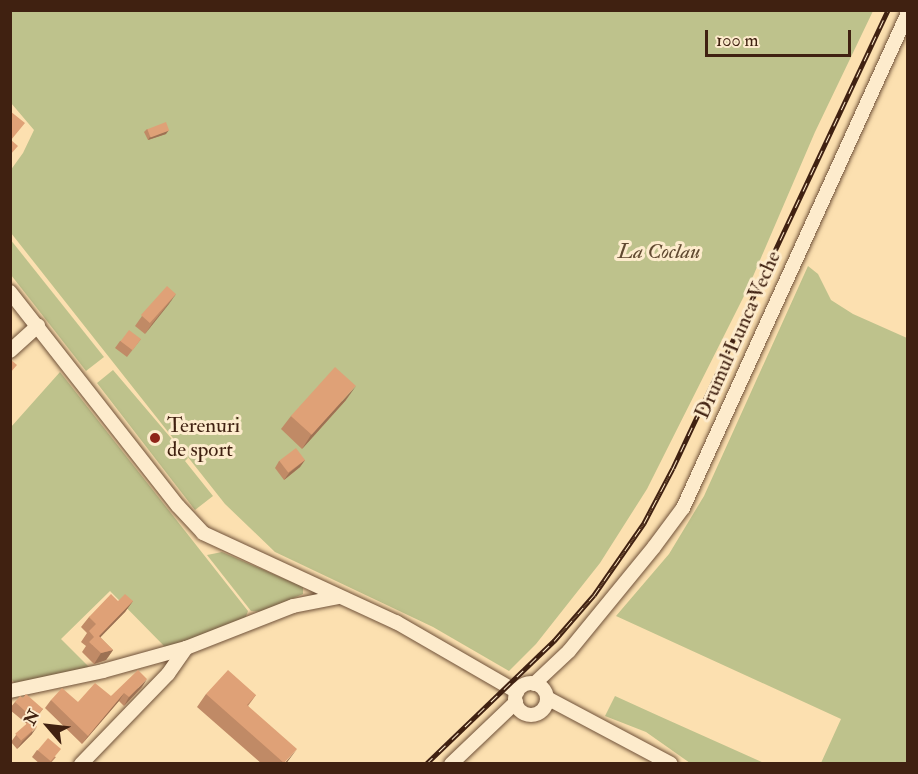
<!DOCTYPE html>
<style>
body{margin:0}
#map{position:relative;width:918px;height:774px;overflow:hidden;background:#fce0b0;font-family:"IM FELL Double Pica",serif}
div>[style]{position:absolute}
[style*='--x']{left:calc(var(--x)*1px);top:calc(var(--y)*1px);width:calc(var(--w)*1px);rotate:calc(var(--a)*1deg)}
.green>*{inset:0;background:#bec28c}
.roads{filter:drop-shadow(0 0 2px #6f5139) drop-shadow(0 0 2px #6f5139)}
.minor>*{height:14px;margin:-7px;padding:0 7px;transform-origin:7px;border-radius:7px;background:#fdebcc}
.minor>.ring{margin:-7px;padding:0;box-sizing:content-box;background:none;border:14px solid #fdebcc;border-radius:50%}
.rail>*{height:5px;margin-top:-2.5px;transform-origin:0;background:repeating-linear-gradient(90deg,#fdebcc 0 9px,#402111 0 18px);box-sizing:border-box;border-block:2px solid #402111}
.wall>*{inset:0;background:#c08a66}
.shaded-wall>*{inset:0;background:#9c7153}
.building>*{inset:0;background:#dfa177;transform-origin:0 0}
.dots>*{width:16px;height:16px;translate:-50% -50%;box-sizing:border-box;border:3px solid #fdebcc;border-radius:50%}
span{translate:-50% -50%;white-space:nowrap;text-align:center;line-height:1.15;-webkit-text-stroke:6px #fdebcc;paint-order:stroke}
.park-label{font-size:21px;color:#604930;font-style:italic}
.street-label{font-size:21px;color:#402111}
.poi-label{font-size:21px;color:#402111}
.left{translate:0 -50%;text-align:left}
.frame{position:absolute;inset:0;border:12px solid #402111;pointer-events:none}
.north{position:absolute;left:18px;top:696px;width:60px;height:60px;-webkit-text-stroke:4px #fdebcc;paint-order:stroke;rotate:298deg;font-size:16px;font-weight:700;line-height:24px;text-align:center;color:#402111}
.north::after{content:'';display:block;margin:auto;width:21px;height:27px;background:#402111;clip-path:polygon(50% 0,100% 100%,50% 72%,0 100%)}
.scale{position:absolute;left:705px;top:30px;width:146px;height:27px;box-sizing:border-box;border:3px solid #402111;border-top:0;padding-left:8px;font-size:18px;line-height:21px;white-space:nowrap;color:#402111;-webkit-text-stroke:4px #fdebcc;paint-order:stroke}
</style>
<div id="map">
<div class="green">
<div style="clip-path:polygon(11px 11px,873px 11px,815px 132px,748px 288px,647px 489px,600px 563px,536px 644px,509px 671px,433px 627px,275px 552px,225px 504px,11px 233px,10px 171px,23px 153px,34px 130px,11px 103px)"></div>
<div style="clip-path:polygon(10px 239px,104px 357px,86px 371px,11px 275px)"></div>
<div style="clip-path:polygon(808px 266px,818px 274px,831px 300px,853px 314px,907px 338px,907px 763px,821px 763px,841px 719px,616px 616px,669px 554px,704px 496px)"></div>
<div style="clip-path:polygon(113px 370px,188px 458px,185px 461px,213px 496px,195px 510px,97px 383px)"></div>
<div style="clip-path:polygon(60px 372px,248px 611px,245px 619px,167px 649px,110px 591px,61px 639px,91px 669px,17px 685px,11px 679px,11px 427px)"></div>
<div style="clip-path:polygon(222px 552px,303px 587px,303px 594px,261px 612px,251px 611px,207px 555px)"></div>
<div style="clip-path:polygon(615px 696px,659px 716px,764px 763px,690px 763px,646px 732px,605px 716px)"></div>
</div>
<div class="roads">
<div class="minor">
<div style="--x:10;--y:292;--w:272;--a:51.9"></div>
<div style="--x:178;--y:506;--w:37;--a:47"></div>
<div style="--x:203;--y:533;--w:213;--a:24.8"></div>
<div style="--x:396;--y:622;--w:140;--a:30"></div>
<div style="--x:10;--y:351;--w:38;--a:-42"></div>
<div class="ring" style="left:515px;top:683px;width:18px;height:18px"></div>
<div style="--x:534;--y:684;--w:48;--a:-43.3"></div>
<div style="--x:569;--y:651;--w:134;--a:-50.7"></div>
<div style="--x:654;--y:547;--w:49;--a:-53.4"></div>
<div style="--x:683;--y:508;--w:544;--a:-65.56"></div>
<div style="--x:10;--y:691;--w:95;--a:-12.1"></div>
<div style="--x:103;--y:671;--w:86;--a:-15.5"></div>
<div style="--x:186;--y:648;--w:115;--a:-21.4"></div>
<div style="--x:293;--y:606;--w:47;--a:-11.1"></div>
<div style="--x:547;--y:698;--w:140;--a:28"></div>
<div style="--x:81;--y:764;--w:125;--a:-46"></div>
<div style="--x:168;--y:674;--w:32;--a:-55"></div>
<div style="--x:451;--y:764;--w:90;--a:-43.6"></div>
</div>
</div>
<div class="rail">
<div style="--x:426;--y:764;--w:178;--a:-43.9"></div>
<div style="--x:554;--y:641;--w:61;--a:-49"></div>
<div style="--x:594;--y:595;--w:88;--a:-55.2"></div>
<div style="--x:644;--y:523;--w:62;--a:-62.2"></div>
<div style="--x:673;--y:468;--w:506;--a:-64.85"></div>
</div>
<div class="wall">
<div style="clip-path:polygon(147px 129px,166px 134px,148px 140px,144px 132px)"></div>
<div style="clip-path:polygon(176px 294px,145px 334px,135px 326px,142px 316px)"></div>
<div style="clip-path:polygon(141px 339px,127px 357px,115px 348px,120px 341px)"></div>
<div style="clip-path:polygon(346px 400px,302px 449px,281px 429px,291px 416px)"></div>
<div style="clip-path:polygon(305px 460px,300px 467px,284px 480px,275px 468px,279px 461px)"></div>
<div style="clip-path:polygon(118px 601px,133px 601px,125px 612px,100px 637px,113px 650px,106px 660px,94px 664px,82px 652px,86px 646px,81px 642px,87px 633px,81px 627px,89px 617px)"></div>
<div style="clip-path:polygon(142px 687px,124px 706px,119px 701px,82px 744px,45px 708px,51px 700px,78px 702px,111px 696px)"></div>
<div style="clip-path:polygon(206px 694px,256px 695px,248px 706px,286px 764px,262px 764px,197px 707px)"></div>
<div style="clip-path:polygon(23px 698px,43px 709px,33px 722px,32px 734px,17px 749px,11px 742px,16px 735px,27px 724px,10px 710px,10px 708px,15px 702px)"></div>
<div style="clip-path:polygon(37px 750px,56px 757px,50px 764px,40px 764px,32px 757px)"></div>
</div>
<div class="shaded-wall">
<div style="clip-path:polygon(169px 130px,166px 134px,148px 140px,150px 137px)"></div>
<div style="clip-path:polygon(176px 294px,169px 304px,145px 334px,152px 324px)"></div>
<div style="clip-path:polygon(356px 386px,346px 400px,302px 449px,311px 435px)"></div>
<div style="clip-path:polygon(305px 460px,300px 467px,284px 480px,289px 473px)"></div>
<div style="clip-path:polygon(133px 601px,125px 612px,92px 646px,99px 636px)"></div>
<div style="clip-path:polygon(113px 650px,106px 660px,94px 664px,101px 653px)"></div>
<div style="clip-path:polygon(147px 679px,142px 687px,124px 706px,129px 697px)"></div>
<div style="clip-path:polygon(124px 693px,119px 701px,82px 744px,88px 736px)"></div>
<div style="clip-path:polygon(37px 727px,32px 734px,17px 749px,22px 742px)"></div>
<div style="clip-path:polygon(297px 749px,288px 761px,286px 764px,284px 764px)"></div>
</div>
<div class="building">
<div style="clip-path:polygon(10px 111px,25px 123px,11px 140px,18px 146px,10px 155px)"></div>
<div style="left:166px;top:122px;width:9px;height:20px;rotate:69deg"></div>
<div style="left:167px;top:286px;width:12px;height:39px;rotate:42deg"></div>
<div style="left:129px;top:330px;width:15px;height:14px;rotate:37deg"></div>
<div style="clip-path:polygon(10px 359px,17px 365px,10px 373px)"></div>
<div style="left:335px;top:367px;width:28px;height:66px;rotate:42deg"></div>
<div style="left:296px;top:448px;width:15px;height:21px;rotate:53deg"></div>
<div style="clip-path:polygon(111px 594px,118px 601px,125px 594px,133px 601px,99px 636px,113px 650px,101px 653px,89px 642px,94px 637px,89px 631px,96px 624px,89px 617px)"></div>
<div style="clip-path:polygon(138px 670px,147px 679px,129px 697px,124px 693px,88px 736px,51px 700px,62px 688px,78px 702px,95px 683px,111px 696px)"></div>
<div style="clip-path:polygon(228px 670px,256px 695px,247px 705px,297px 749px,284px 763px,206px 694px)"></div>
<div style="clip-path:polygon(26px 694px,43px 709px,34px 719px,15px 702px,20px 696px,23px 698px)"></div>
<div style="left:31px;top:720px;width:9px;height:21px;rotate:49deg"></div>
<div style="left:48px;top:738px;width:17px;height:16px;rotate:40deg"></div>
</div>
<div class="dots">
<div style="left:155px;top:438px;background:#8f2418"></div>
</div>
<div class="park-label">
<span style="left:659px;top:252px">La Coclau</span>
</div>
<div class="street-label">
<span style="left:738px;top:335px;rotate:-66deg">Drumul Lunca Veche</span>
</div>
<div class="poi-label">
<span class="left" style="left:167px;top:438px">Terenuri<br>de sport</span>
</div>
<div class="frame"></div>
<div class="north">N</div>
<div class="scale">100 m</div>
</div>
